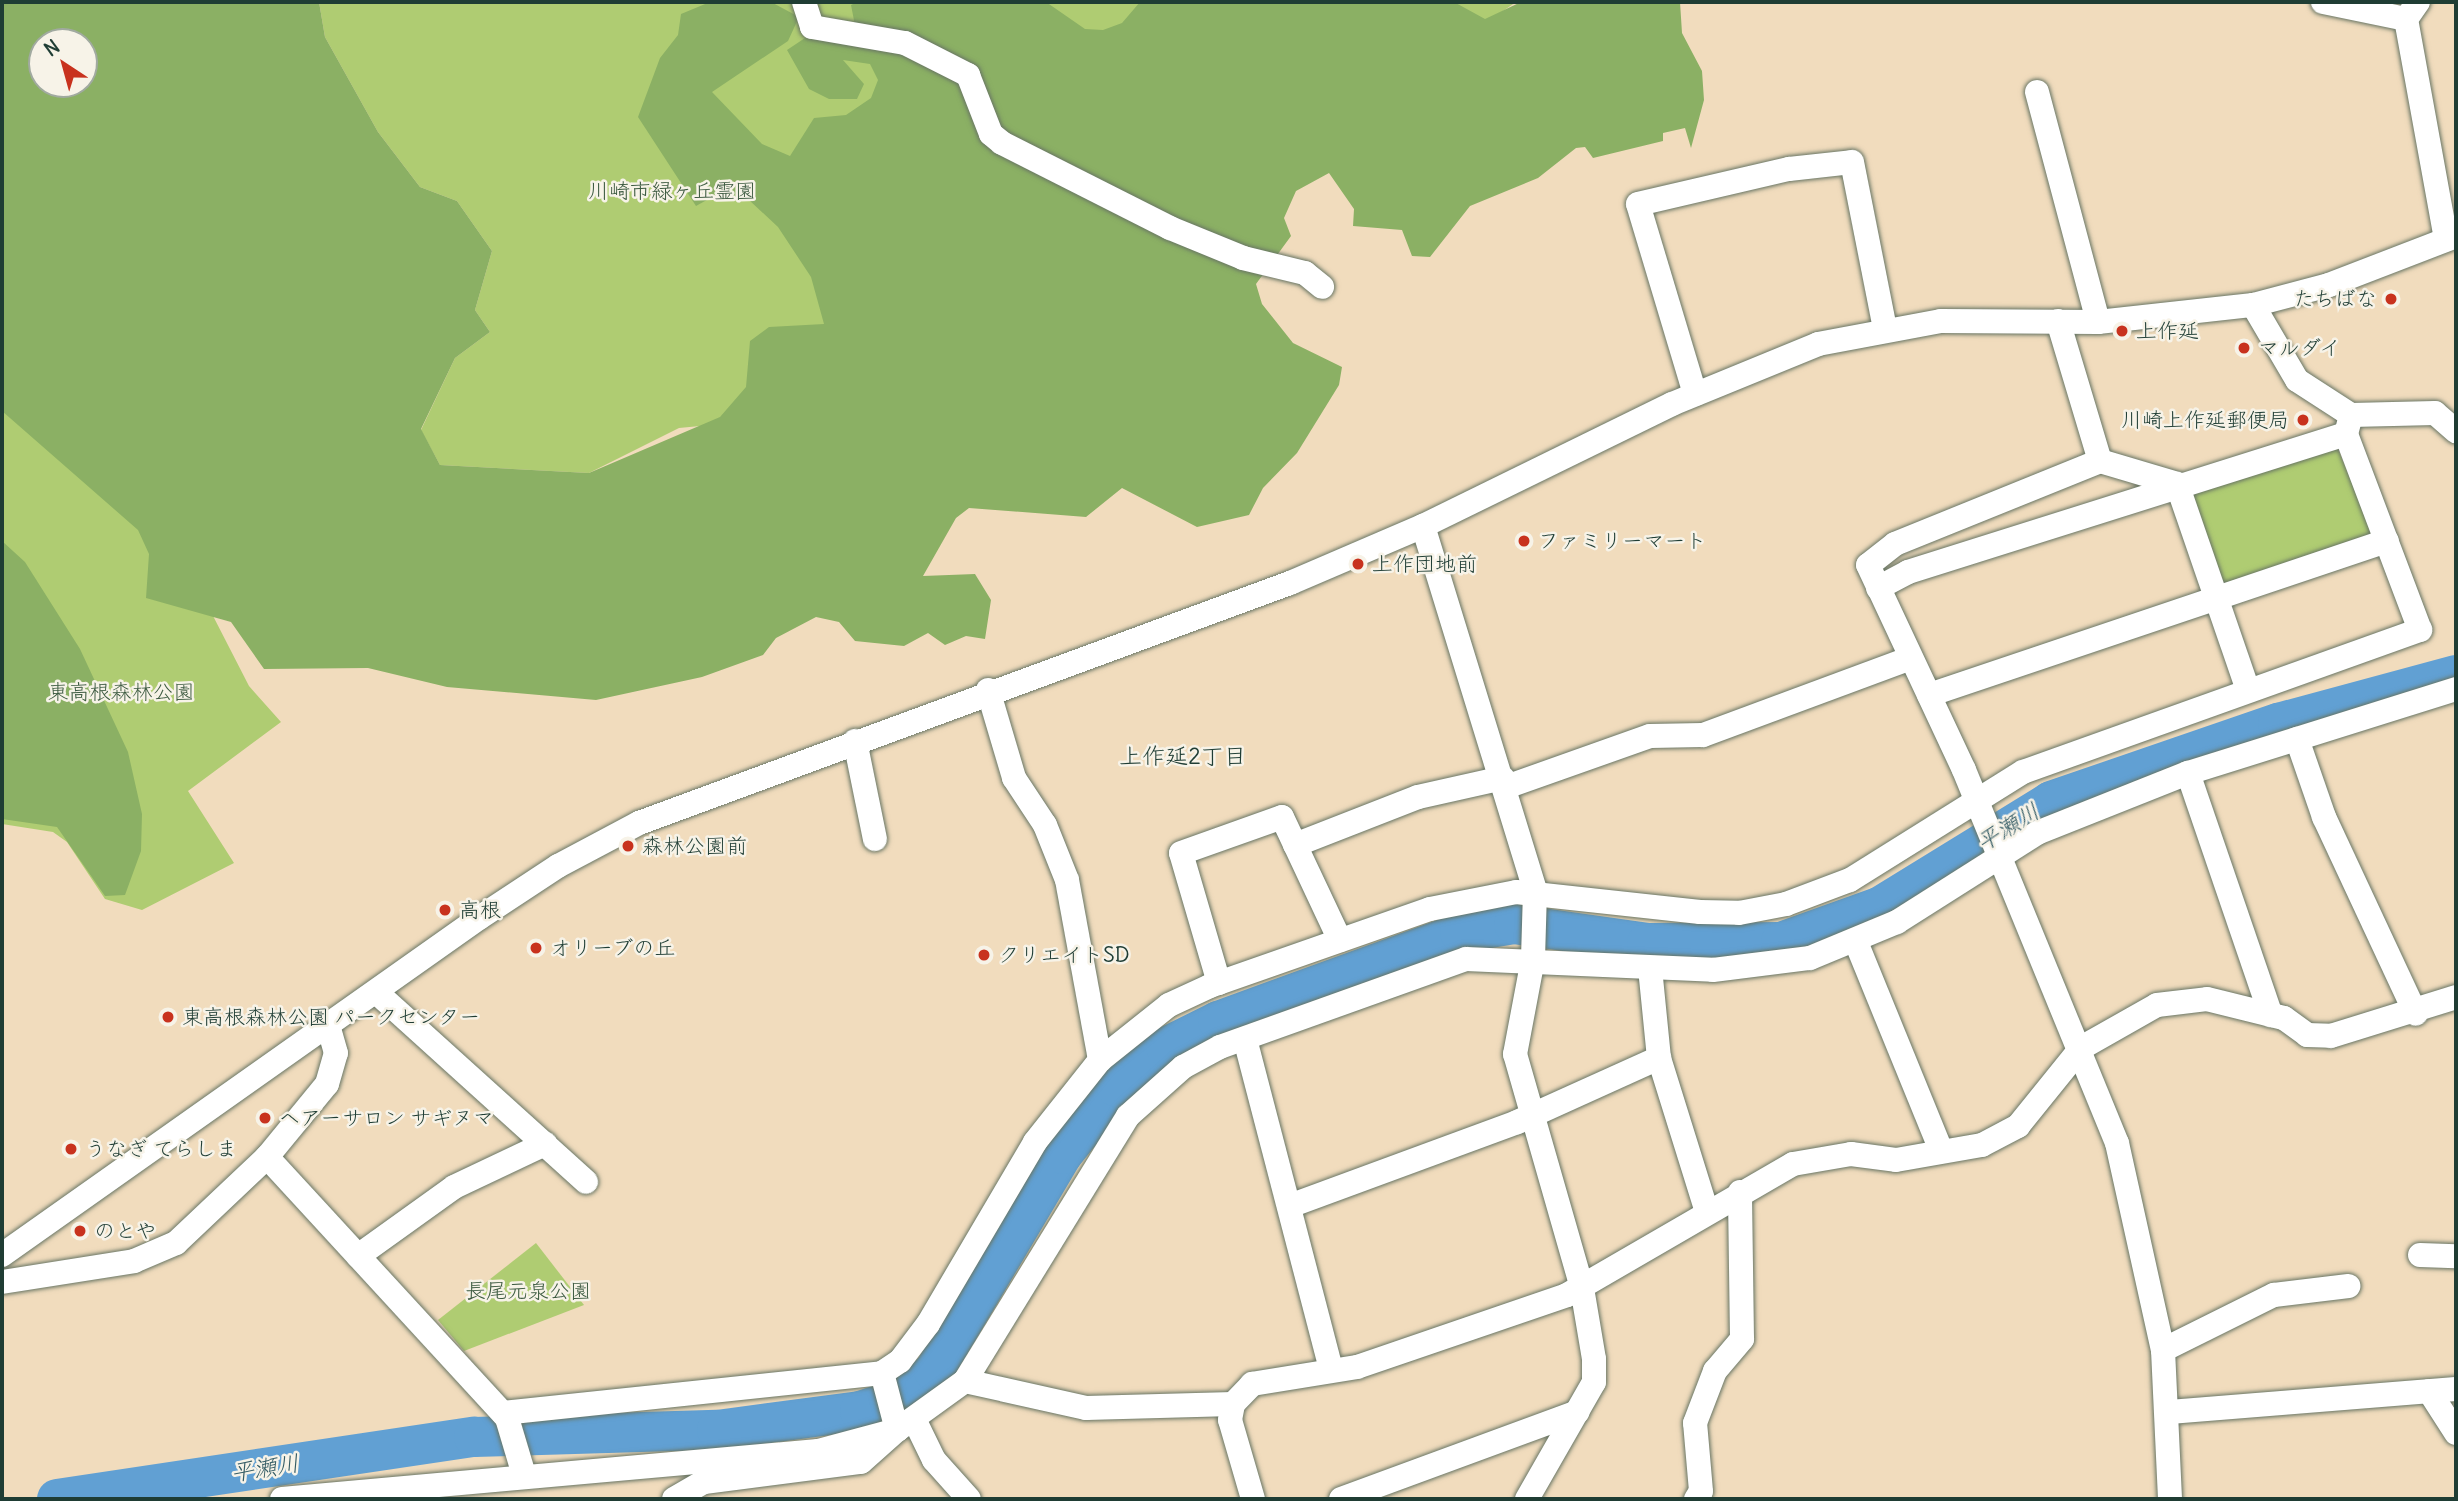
<!DOCTYPE html>
<meta charset="utf-8">
<style>
body{margin:0}
#map{position:relative;width:2458px;height:1501px;overflow:hidden;background:#f1dcbd;font-family:Delius,"Klee One",sans-serif}
div>[style]{position:absolute}
[style*='--x']{left:calc(var(--x)*1px);top:calc(var(--y)*1px);width:calc(var(--w)*1px);rotate:calc(var(--a)*1deg)}
.green>*{inset:0;background:#afcc72}
.forest>*{inset:0;background:#8bb064}
.river>*{height:40px;margin:-20px;padding:0 20px;transform-origin:20px;border-radius:20px;background:#61a0d3}
.roads{filter:drop-shadow(0 0 2px #687564) drop-shadow(0 0 2px #687564)}
.minor>*{height:24px;margin:-12px;padding:0 12px;transform-origin:12px;border-radius:12px;background:#fff}
.dots>*{width:19px;height:19px;translate:-50% -50%;box-sizing:border-box;border:4px solid #f7f3e8;border-radius:50%}
span{translate:-50% -50%;white-space:nowrap;text-align:center;line-height:1.15;-webkit-text-stroke:5px #f7f3e8;paint-order:stroke}
.park-label{font-size:21px;color:#3c5a40}
.poi-label{font-size:21px;color:#1f3d34}
.right{translate:-100% -50%;text-align:right}
.left{translate:0 -50%;text-align:left}
.neighbourhood-label{font-size:23px;color:#1f3d34}
.water-label{font-size:23px;color:#335b64;font-style:italic}
.frame{position:absolute;inset:0;border:4px solid #1f3d34;pointer-events:none}
.north{position:absolute;left:28px;top:28px;width:70px;height:70px;box-sizing:border-box;background:#f7f3e8;border:2px solid #a1aaa0;border-radius:50%;rotate:324deg;font-size:19px;font-weight:700;line-height:28px;text-align:center;color:#1f3d34}
.north::after{content:'';display:block;margin:auto;width:24px;height:32px;background:#c8321e;clip-path:polygon(50% 0,100% 100%,50% 72%,0 100%)}
</style>
<div id="map">
<div class="green">
<div style="clip-path:polygon(319px 2px,1176px 2px,846px 327px,721px 424px,679px 428px,589px 473px,440px 465px,421px 430px,455px 358px,490px 332px,475px 310px,492px 251px,457px 201px,420px 187px,378px 132px,325px 37px)"></div>
<div style="clip-path:polygon(1409px 2px,1516px 2px,1470px 34px)"></div>
<div style="clip-path:polygon(2px 404px,71px 448px,211px 612px,249px 686px,281px 722px,188px 791px,234px 863px,142px 910px,105px 899px,67px 842px,53px 832px,2px 824px)"></div>
<div style="clip-path:polygon(2337px 447px,2372px 531px,2366px 539px,2226px 583px,2216px 578px,2191px 497px,2197px 488px)"></div>
<div style="clip-path:polygon(536px 1243px,584px 1305px,464px 1351px,438px 1320px)"></div>
</div>
<div class="forest">
<div style="clip-path:polygon(evenodd,2px 2px,319px 2px,325px 37px,378px 132px,420px 187px,457px 201px,492px 251px,475px 310px,490px 332px,455px 358px,421px 429px,440px 465px,589px 473px,720px 417px,746px 387px,750px 341px,769px 327px,824px 324px,811px 277px,778px 227px,749px 200px,714px 196px,696px 206px,638px 117px,660px 58px,678px 35px,681px 14px,710px 2px,771px 2px,799px 17px,788px 41px,712px 92px,762px 144px,790px 156px,814px 118px,846px 115px,871px 98px,878px 80px,870px 64px,843px 60px,864px 84px,857px 99px,829px 99px,809px 89px,787px 50px,805px 38px,859px 46px,851px 5px,857px 2px,1046px 2px,1085px 29px,1103px 30px,1122px 23px,1140px 2px,1454px 2px,1485px 19px,1521px 2px,1680px 2px,1682px 33px,1702px 71px,1704px 100px,1691px 148px,1685px 128px,1663px 133px,1663px 141px,1593px 158px,1585px 147px,1576px 148px,1538px 178px,1470px 206px,1430px 257px,1412px 256px,1402px 230px,1353px 226px,1354px 209px,1329px 173px,1296px 191px,1284px 218px,1291px 236px,1256px 284px,1262px 304px,1293px 343px,1342px 367px,1339px 385px,1297px 453px,1263px 488px,1249px 515px,1197px 527px,1122px 488px,1086px 517px,969px 508px,956px 518px,923px 576px,975px 574px,991px 600px,985px 639px,966px 636px,945px 645px,928px 633px,904px 646px,855px 641px,839px 622px,816px 617px,776px 638px,763px 655px,702px 677px,596px 700px,447px 687px,368px 668px,264px 669px,231px 622px,146px 598px,149px 554px,138px 530px,2px 411px,2px 2px,42px 42px,84px 42px,84px 84px,42px 84px,42px 42px)"></div>
<div style="clip-path:polygon(2px 541px,25px 562px,80px 649px,128px 752px,142px 814px,141px 851px,125px 895px,105px 896px,57px 827px,2px 819px)"></div>
</div>
<div class="river">
<div style="--x:57;--y:1499;--w:422;--a:-8.5"></div>
<div style="--x:474;--y:1437;--w:243;--a:-1.7"></div>
<div style="--x:717;--y:1430;--w:144;--a:-7.6"></div>
<div style="--x:860;--y:1411;--w:45;--a:-18"></div>
<div style="--x:903;--y:1397;--w:40;--a:-40"></div>
<div style="--x:934;--y:1371;--w:252;--a:-59.3"></div>
<div style="--x:1063;--y:1154;--w:86;--a:-51.1"></div>
<div style="--x:1117;--y:1087;--w:63;--a:-39.2"></div>
<div style="--x:1166;--y:1047;--w:58;--a:-26.6"></div>
<div style="--x:1218;--y:1021;--w:258;--a:-20"></div>
<div style="--x:1460;--y:933;--w:55;--a:-9.5"></div>
<div style="--x:1514;--y:924;--w:134;--a:8.1"></div>
<div style="--x:1647;--y:943;--w:134;--a:-0.4"></div>
<div style="--x:1781;--y:942;--w:104;--a:-19.7"></div>
<div style="--x:1879;--y:907;--w:202;--a:-31.6"></div>
<div style="--x:2051;--y:801;--w:240;--a:-19"></div>
<div style="--x:2278;--y:723;--w:184;--a:-15.1"></div>
</div>
<div class="roads">
<div class="minor">
<div style="--x:804;--y:2;--w:26;--a:72"></div>
<div style="--x:812;--y:27;--w:94;--a:9.8"></div>
<div style="--x:905;--y:43;--w:71;--a:26.9"></div>
<div style="--x:968;--y:75;--w:63;--a:68.7"></div>
<div style="--x:991;--y:134;--w:14;--a:39"></div>
<div style="--x:1002;--y:143;--w:188;--a:26.8"></div>
<div style="--x:1170;--y:228;--w:79;--a:22.3"></div>
<div style="--x:1243;--y:258;--w:64;--a:13.6"></div>
<div style="--x:1305;--y:273;--w:22;--a:39"></div>
<div style="--x:2323;--y:2;--w:85;--a:11.6"></div>
<div style="--x:2406;--y:19;--w:224;--a:79.7"></div>
<div style="--x:2406;--y:19;--w:21;--a:-55"></div>
<div style="--x:2037;--y:92;--w:238;--a:75.1"></div>
<div style="--x:2058;--y:321;--w:146;--a:73.3"></div>
<div style="--x:2100;--y:461;--w:221;--a:158"></div>
<div style="--x:1895;--y:544;--w:34;--a:142"></div>
<div style="--x:1868;--y:565;--w:226;--a:64.9"></div>
<div style="--x:1964;--y:770;--w:403;--a:67.7"></div>
<div style="--x:2117;--y:1143;--w:212;--a:77.5"></div>
<div style="--x:2163;--y:1350;--w:149;--a:87.3"></div>
<div style="--x:1695;--y:394;--w:198;--a:-106.7"></div>
<div style="--x:1638;--y:204;--w:155;--a:-13.1"></div>
<div style="--x:1789;--y:169;--w:63;--a:-6.3"></div>
<div style="--x:1852;--y:162;--w:169;--a:78.8"></div>
<div style="--x:2351;--y:415;--w:84;--a:-1.4"></div>
<div style="--x:2435;--y:413;--w:28;--a:41"></div>
<div style="--x:2100;--y:461;--w:80;--a:16.6"></div>
<div style="--x:2177;--y:484;--w:215;--a:71"></div>
<div style="--x:1423;--y:526;--w:382;--a:72.9"></div>
<div style="--x:1535;--y:891;--w:68;--a:91.7"></div>
<div style="--x:1533;--y:959;--w:97;--a:100.7"></div>
<div style="--x:1515;--y:1054;--w:243;--a:74"></div>
<div style="--x:1582;--y:1288;--w:72;--a:80.4"></div>
<div style="--x:1594;--y:1359;--w:23;--a:90"></div>
<div style="--x:1594;--y:1382;--w:135;--a:119.8"></div>
<div style="--x:1878;--y:588;--w:34;--a:-28"></div>
<div style="--x:1908;--y:572;--w:459;--a:-17.5"></div>
<div style="--x:988;--y:690;--w:92;--a:73.5"></div>
<div style="--x:1014;--y:778;--w:56;--a:56.6"></div>
<div style="--x:1045;--y:825;--w:59;--a:68.2"></div>
<div style="--x:1067;--y:880;--w:183;--a:79.6"></div>
<div style="--x:1929;--y:695;--w:483;--a:-18.6"></div>
<div style="--x:2297;--y:739;--w:83;--a:70.9"></div>
<div style="--x:2324;--y:817;--w:217;--a:65"></div>
<div style="--x:855;--y:741;--w:100;--a:78.5"></div>
<div style="--x:2188;--y:773;--w:256;--a:71.1"></div>
<div style="--x:1506;--y:787;--w:153;--a:-19.5"></div>
<div style="--x:1650;--y:736;--w:53;--a:-1.1"></div>
<div style="--x:1703;--y:735;--w:219;--a:-20.3"></div>
<div style="--x:1295;--y:845;--w:132;--a:-21.3"></div>
<div style="--x:1418;--y:797;--w:87;--a:-12.6"></div>
<div style="--x:1856;--y:942;--w:225;--a:67.8"></div>
<div style="--x:1650;--y:968;--w:90;--a:84.3"></div>
<div style="--x:1659;--y:1058;--w:161;--a:72.7"></div>
<div style="--x:1219;--y:983;--w:135;--a:-106.3"></div>
<div style="--x:1181;--y:853;--w:107;--a:-19.6"></div>
<div style="--x:1282;--y:817;--w:136;--a:64.8"></div>
<div style="--x:376;--y:992;--w:283;--a:42.1"></div>
<div style="--x:1245;--y:1039;--w:342;--a:75.4"></div>
<div style="--x:267;--y:1157;--w:355;--a:47.4"></div>
<div style="--x:507;--y:1418;--w:59;--a:73.4"></div>
<div style="--x:1292;--y:1205;--w:240;--a:-20.2"></div>
<div style="--x:1517;--y:1122;--w:156;--a:-24.3"></div>
<div style="--x:2;--y:1255;--w:584;--a:-35.24"></div>
<div style="--x:479;--y:918;--w:95;--a:-33.4"></div>
<div style="--x:558;--y:866;--w:92;--a:-28"></div>
<div style="--x:639;--y:823;--w:694;--a:-20.24"></div>
<div style="--x:1290;--y:583;--w:145;--a:-23.2"></div>
<div style="--x:1423;--y:526;--w:277;--a:-26.1"></div>
<div style="--x:1672;--y:404;--w:158;--a:-22.3"></div>
<div style="--x:1818;--y:344;--w:125;--a:-10.6"></div>
<div style="--x:1941;--y:321;--w:157;--a:0.4"></div>
<div style="--x:2098;--y:322;--w:156;--a:-6.3"></div>
<div style="--x:2253;--y:305;--w:79;--a:-14.7"></div>
<div style="--x:2329;--y:285;--w:136;--a:-21.1"></div>
<div style="--x:2420;--y:1255;--w:36;--a:2"></div>
<div style="--x:358;--y:1256;--w:118;--a:-35.7"></div>
<div style="--x:454;--y:1187;--w:101;--a:-25.3"></div>
<div style="--x:2;--y:1282;--w:134;--a:-9"></div>
<div style="--x:134;--y:1261;--w:46;--a:-23.2"></div>
<div style="--x:176;--y:1243;--w:125;--a:-43.4"></div>
<div style="--x:267;--y:1157;--w:94;--a:-50.6"></div>
<div style="--x:327;--y:1084;--w:32;--a:-74"></div>
<div style="--x:336;--y:1053;--w:32;--a:-106"></div>
<div style="--x:2163;--y:1350;--w:124;--a:-26.4"></div>
<div style="--x:2274;--y:1295;--w:75;--a:-6.9"></div>
<div style="--x:965;--y:1381;--w:124;--a:12.6"></div>
<div style="--x:1086;--y:1408;--w:147;--a:-1.6"></div>
<div style="--x:2429;--y:1391;--w:50;--a:57.3"></div>
<div style="--x:2169;--y:1412;--w:288;--a:-4.6"></div>
<div style="--x:503;--y:1413;--w:381;--a:-6"></div>
<div style="--x:882;--y:1373;--w:22;--a:-34"></div>
<div style="--x:900;--y:1361;--w:46;--a:-52.9"></div>
<div style="--x:928;--y:1324;--w:211;--a:-59.5"></div>
<div style="--x:1035;--y:1142;--w:105;--a:-51.6"></div>
<div style="--x:1100;--y:1060;--w:88;--a:-38.6"></div>
<div style="--x:1169;--y:1005;--w:45;--a:-24.9"></div>
<div style="--x:1210;--y:986;--w:233;--a:-19.3"></div>
<div style="--x:1430;--y:909;--w:88;--a:-11.2"></div>
<div style="--x:1516;--y:892;--w:185;--a:6.2"></div>
<div style="--x:1700;--y:912;--w:39;--a:1"></div>
<div style="--x:1739;--y:913;--w:48;--a:-10.8"></div>
<div style="--x:1786;--y:904;--w:68;--a:-20.6"></div>
<div style="--x:1850;--y:880;--w:204;--a:-32"></div>
<div style="--x:2023;--y:772;--w:422;--a:-19.7"></div>
<div style="--x:2420;--y:630;--w:210;--a:-110.7"></div>
<div style="--x:2346;--y:434;--w:20;--a:-75"></div>
<div style="--x:2351;--y:415;--w:64;--a:-147.1"></div>
<div style="--x:2297;--y:380;--w:87;--a:-120.4"></div>
<div style="--x:915;--y:1421;--w:43;--a:64"></div>
<div style="--x:934;--y:1460;--w:52;--a:48.1"></div>
<div style="--x:282;--y:1499;--w:538;--a:-5.12"></div>
<div style="--x:818;--y:1451;--w:82;--a:-14.9"></div>
<div style="--x:897;--y:1430;--w:84;--a:-35.8"></div>
<div style="--x:965;--y:1381;--w:311;--a:-58.4"></div>
<div style="--x:1128;--y:1116;--w:74;--a:-41.7"></div>
<div style="--x:1183;--y:1067;--w:42;--a:-28.4"></div>
<div style="--x:1220;--y:1047;--w:261;--a:-19.7"></div>
<div style="--x:1466;--y:959;--w:247;--a:2.5"></div>
<div style="--x:1713;--y:970;--w:98;--a:-7.1"></div>
<div style="--x:1810;--y:958;--w:94;--a:-22.5"></div>
<div style="--x:1897;--y:922;--w:166;--a:-32.4"></div>
<div style="--x:2037;--y:833;--w:162;--a:-21.7"></div>
<div style="--x:2188;--y:773;--w:281;--a:-17.4"></div>
<div style="--x:674;--y:1499;--w:34;--a:-30"></div>
<div style="--x:704;--y:1482;--w:158;--a:-7.3"></div>
<div style="--x:861;--y:1462;--w:48;--a:-41.6"></div>
<div style="--x:897;--y:1430;--w:59;--a:-104.7"></div>
<div style="--x:1253;--y:1499;--w:82;--a:-106.2"></div>
<div style="--x:1230;--y:1420;--w:16;--a:-79"></div>
<div style="--x:1233;--y:1404;--w:28;--a:-46"></div>
<div style="--x:1252;--y:1384;--w:106;--a:-9.2"></div>
<div style="--x:1357;--y:1367;--w:222;--a:-18.9"></div>
<div style="--x:1567;--y:1295;--w:261;--a:-30.1"></div>
<div style="--x:1793;--y:1164;--w:59;--a:-9.8"></div>
<div style="--x:1851;--y:1154;--w:45;--a:7.6"></div>
<div style="--x:1896;--y:1160;--w:87;--a:-9.9"></div>
<div style="--x:1982;--y:1145;--w:41;--a:-27.8"></div>
<div style="--x:2018;--y:1126;--w:100;--a:-51.1"></div>
<div style="--x:2081;--y:1048;--w:87;--a:-29.5"></div>
<div style="--x:2157;--y:1005;--w:50;--a:-6.8"></div>
<div style="--x:2207;--y:999;--w:79;--a:13.9"></div>
<div style="--x:2284;--y:1018;--w:29;--a:36"></div>
<div style="--x:2307;--y:1035;--w:24;--a:2"></div>
<div style="--x:2331;--y:1036;--w:131;--a:-17.3"></div>
<div style="--x:1341;--y:1499;--w:252;--a:-20.2"></div>
<div style="--x:1696;--y:1499;--w:9;--a:-58"></div>
<div style="--x:1701;--y:1491;--w:68;--a:-95"></div>
<div style="--x:1695;--y:1423;--w:56;--a:-69"></div>
<div style="--x:1715;--y:1371;--w:42;--a:-49.8"></div>
<div style="--x:1742;--y:1339;--w:147;--a:-90.8"></div>
</div>
</div>
<div class="dots">
<div style="left:2391px;top:299px;background:#c8321e"></div>
<div style="left:2122px;top:331px;background:#c8321e"></div>
<div style="left:2244px;top:348px;background:#c8321e"></div>
<div style="left:2303px;top:420px;background:#c8321e"></div>
<div style="left:1524px;top:541px;background:#c8321e"></div>
<div style="left:1358px;top:564px;background:#c8321e"></div>
<div style="left:628px;top:846px;background:#c8321e"></div>
<div style="left:445px;top:910px;background:#c8321e"></div>
<div style="left:536px;top:948px;background:#c8321e"></div>
<div style="left:984px;top:955px;background:#c8321e"></div>
<div style="left:168px;top:1017px;background:#c8321e"></div>
<div style="left:265px;top:1118px;background:#c8321e"></div>
<div style="left:71px;top:1149px;background:#c8321e"></div>
<div style="left:80px;top:1231px;background:#c8321e"></div>
</div>
<div class="park-label">
<span style="left:672px;top:191px">川崎市緑ヶ丘霊園</span>
<span style="left:121px;top:692px">東高根森林公園</span>
<span style="left:528px;top:1291px">長尾元泉公園</span>
</div>
<div class="poi-label">
<span class="right" style="left:2377px;top:299px">たちばな</span>
<span class="left" style="left:2136px;top:331px">上作延</span>
<span class="left" style="left:2258px;top:348px">マルダイ</span>
<span class="right" style="left:2289px;top:420px">川崎上作延郵便局</span>
<span class="left" style="left:1538px;top:541px">ファミリーマート</span>
<span class="left" style="left:1372px;top:564px">上作団地前</span>
<span class="left" style="left:642px;top:846px">森林公園前</span>
<span class="left" style="left:459px;top:910px">高根</span>
<span class="left" style="left:550px;top:948px">オリーブの丘</span>
<span class="left" style="left:998px;top:955px">クリエイトSD</span>
<span class="left" style="left:182px;top:1017px">東高根森林公園 パークセンター</span>
<span class="left" style="left:279px;top:1118px">ヘアーサロン サギヌマ</span>
<span class="left" style="left:85px;top:1149px">うなぎ てらしま</span>
<span class="left" style="left:94px;top:1231px">のとや</span>
</div>
<div class="neighbourhood-label">
<span style="left:1183px;top:756px">上作延2丁目</span>
</div>
<div class="water-label">
<span style="left:2008px;top:827px;rotate:-32deg">平瀬川</span>
<span style="left:265px;top:1468px;rotate:-9deg">平瀬川</span>
</div>
<div class="frame"></div>
<div class="north">N</div>
</div>
